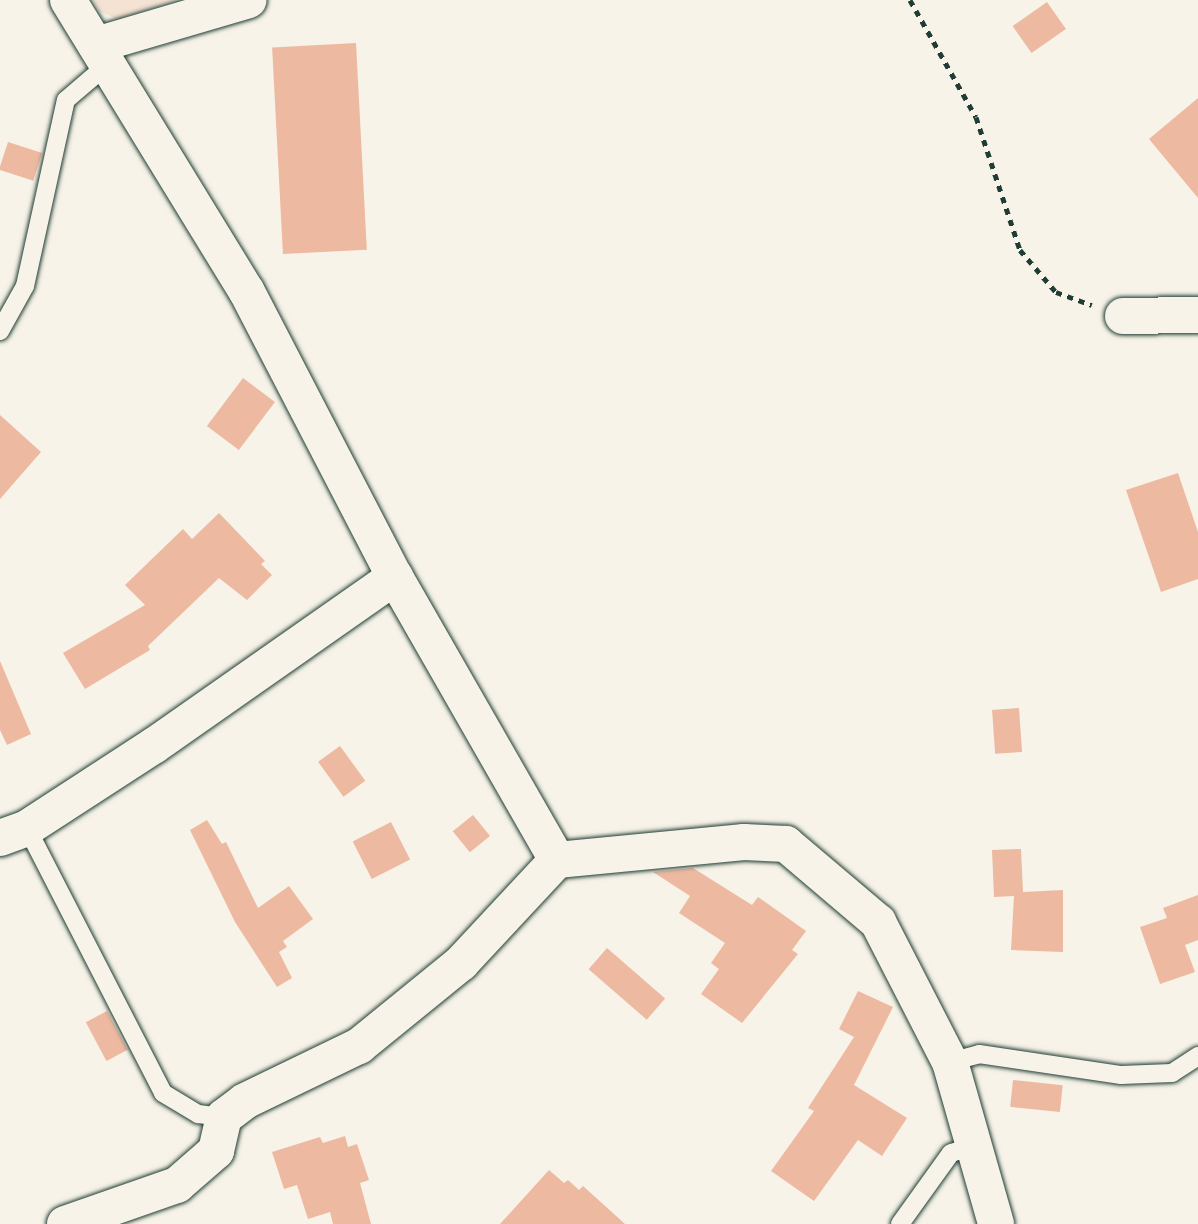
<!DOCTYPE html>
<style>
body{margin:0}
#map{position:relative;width:1198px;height:1224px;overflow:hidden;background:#f7f3e8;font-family:Mynerve,sans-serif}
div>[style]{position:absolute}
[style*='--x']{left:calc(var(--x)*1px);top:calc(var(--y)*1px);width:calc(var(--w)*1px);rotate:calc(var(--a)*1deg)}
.built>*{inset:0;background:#f4e2d3}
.building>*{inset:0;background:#eeb9a1;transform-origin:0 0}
.path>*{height:5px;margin-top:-2.5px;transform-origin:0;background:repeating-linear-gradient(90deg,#1f3d34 0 6px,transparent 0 12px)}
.roads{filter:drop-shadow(0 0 2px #1f3d34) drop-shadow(0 0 2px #1f3d34)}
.service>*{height:18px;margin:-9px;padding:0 9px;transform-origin:9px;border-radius:9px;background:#f7f3e8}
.minor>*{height:36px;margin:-18px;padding:0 18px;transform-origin:18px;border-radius:18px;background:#f7f3e8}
span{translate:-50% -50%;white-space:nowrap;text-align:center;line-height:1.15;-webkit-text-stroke:7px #f7f3e8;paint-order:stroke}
</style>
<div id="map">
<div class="built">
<div style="clip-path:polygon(93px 0,176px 0,117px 19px,99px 11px)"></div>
</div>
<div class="building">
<div style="left:1047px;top:2px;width:33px;height:42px;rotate:55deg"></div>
<div style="left:356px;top:43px;width:207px;height:84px;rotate:87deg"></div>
<div style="clip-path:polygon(1198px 98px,1198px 198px,1149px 139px)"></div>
<div style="left:8px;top:142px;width:36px;height:29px;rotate:18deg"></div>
<div style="left:243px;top:378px;width:40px;height:60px;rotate:37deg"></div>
<div style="clip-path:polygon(0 415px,41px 452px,0 499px)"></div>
<div style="clip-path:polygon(1178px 473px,1198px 532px,1198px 579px,1161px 592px,1126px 490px)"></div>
<div style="clip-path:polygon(219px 513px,265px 561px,261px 564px,272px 575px,247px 600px,219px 578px,148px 646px,150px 650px,85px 689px,63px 653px,145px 605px,125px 585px,183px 529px,192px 539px)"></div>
<div style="clip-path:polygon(0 661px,31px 734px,7px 745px,0 730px)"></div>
<div style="left:1019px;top:708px;width:44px;height:27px;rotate:86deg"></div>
<div style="left:340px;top:746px;width:43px;height:27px;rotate:54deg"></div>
<div style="left:473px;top:815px;width:27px;height:26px;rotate:51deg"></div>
<div style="clip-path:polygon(207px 820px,222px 844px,226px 842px,258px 908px,289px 886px,313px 919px,283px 941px,287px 947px,279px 952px,292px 978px,277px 987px,235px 922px,190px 830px)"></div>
<div style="left:391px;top:822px;width:42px;height:43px;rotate:63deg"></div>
<div style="clip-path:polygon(1021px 849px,1023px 892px,1063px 890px,1063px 952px,1011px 950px,1014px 896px,994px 897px,992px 850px)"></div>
<div style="clip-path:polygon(693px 868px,752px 905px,758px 897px,806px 931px,792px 950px,798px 954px,742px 1023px,701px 994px,719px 969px,711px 963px,725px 943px,679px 913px,690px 896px,653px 872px)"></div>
<div style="clip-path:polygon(1198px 895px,1198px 940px,1185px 945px,1195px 972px,1160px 984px,1140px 927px,1167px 918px,1163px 908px)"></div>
<div style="left:607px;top:948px;width:77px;height:28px;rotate:41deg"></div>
<div style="clip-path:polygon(858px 991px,893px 1007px,854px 1085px,907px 1118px,882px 1156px,858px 1140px,814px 1201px,771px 1171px,814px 1111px,808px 1108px,854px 1037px,839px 1029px)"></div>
<div style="left:107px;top:1011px;width:44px;height:24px;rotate:62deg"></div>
<div style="left:1013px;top:1080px;width:50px;height:27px;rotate:6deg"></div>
<div style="clip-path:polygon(345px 1136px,348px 1147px,357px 1144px,369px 1180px,360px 1183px,371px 1224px,333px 1224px,330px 1212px,308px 1219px,297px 1185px,284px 1189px,272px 1152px,320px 1137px,323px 1143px)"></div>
<div style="clip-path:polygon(549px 1170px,564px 1183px,568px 1180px,579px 1190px,583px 1186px,625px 1224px,500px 1224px)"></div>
</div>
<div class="path">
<div style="--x:910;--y:0;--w:134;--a:60.6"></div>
<div style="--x:976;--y:117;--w:140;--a:71.7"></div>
<div style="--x:1020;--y:250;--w:55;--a:49.4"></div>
<div style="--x:1056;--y:292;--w:38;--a:20"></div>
</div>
<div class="roads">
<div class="service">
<div style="--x:0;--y:331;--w:51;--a:-60.9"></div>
<div style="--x:25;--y:286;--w:190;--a:-77.6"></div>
<div style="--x:66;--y:100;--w:54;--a:-40.5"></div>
<div style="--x:27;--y:828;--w:298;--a:62.8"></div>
<div style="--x:163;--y:1093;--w:41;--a:31"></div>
<div style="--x:198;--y:1114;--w:26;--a:7"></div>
<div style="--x:950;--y:1062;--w:30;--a:-15"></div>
<div style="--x:979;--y:1054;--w:144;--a:8.4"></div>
<div style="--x:1121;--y:1075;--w:51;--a:-2.2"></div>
<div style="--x:1172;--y:1073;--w:31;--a:-33"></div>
<div style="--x:900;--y:1224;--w:87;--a:-54.3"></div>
<div style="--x:951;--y:1153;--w:27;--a:-17"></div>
</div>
<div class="minor">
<div style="--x:68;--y:0;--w:342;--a:58.5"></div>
<div style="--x:247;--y:292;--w:321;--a:62.6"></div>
<div style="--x:395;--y:577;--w:326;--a:60.2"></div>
<div style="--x:557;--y:860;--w:188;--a:-5.5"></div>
<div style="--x:744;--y:842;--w:42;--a:2.7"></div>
<div style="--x:786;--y:844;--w:121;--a:40.3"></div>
<div style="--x:878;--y:922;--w:157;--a:62.8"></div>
<div style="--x:950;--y:1062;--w:168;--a:74.1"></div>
<div style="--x:96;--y:45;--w:159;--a:-16.4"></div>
<div style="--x:1123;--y:316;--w:75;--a:-0.8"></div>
<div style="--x:0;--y:838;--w:29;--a:-20"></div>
<div style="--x:27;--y:828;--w:153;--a:-33"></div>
<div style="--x:155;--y:745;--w:293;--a:-35"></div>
<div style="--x:65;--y:1224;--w:119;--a:-19.2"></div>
<div style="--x:177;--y:1185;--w:52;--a:-41.1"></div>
<div style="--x:216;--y:1151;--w:35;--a:-77"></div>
<div style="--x:224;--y:1117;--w:26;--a:-37"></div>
<div style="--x:245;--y:1101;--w:127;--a:-25.8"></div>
<div style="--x:359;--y:1046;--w:132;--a:-39.1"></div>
<div style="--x:461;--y:963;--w:141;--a:-47"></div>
</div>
</div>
</div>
